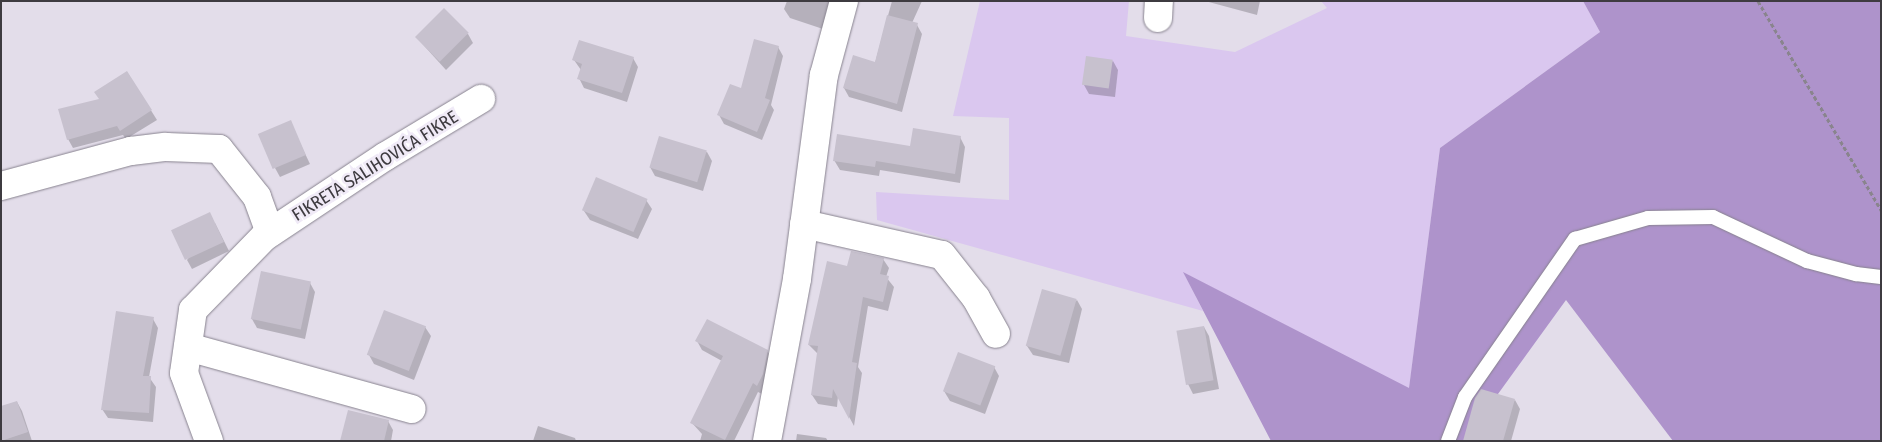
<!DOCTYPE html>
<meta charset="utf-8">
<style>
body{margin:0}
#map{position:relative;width:1882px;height:442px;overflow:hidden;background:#e3ddea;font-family:"Fira Sans Condensed",sans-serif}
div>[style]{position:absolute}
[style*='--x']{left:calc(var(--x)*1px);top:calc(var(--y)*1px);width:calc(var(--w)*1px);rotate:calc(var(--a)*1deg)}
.green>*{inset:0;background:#dac7ef}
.forest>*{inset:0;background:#ae93cb}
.shadow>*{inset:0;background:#0003}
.building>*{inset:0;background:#c7c1ce;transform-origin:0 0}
.path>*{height:3px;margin-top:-1.5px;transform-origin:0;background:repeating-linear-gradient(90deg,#89848d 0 4px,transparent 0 6.5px)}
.roads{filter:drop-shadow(0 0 1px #88838f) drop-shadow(0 0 1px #88838f)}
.lane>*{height:14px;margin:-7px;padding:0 7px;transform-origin:7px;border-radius:7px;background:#fff}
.street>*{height:28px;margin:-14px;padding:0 14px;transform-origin:14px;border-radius:14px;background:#fff}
span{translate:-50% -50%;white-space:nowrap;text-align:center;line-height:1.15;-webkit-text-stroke:5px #f0eaf7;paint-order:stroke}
.street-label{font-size:18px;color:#3e3b40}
.frame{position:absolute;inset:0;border:2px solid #3e3b40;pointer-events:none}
</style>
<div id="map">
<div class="green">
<div style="clip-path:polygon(980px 1px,1129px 1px,1126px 36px,1235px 52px,1327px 8px,1321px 1px,1583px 1px,1600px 32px,1440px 148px,1409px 389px,1184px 273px,1203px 311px,877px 220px,876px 192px,1009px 200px,1009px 118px,953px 116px)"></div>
</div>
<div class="forest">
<div style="clip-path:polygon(1583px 1px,1881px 1px,1881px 441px,1673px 441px,1566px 300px,1464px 441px,1271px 441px,1183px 272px,1409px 388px,1440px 148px,1600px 32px)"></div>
</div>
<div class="shadow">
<div style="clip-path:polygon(787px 1px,830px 1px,823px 29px,790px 18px,784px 9px)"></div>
<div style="clip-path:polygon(892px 1px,922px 1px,912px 23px,917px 25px,922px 34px,902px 112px,849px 97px,844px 88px,875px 63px)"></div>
<div style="clip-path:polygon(1205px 1px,1260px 1px,1257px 15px)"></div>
<div style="clip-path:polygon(468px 34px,473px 43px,446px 70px,417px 38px)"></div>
<div style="clip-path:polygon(778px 47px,783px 56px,771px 105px,774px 110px,762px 140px,724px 124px,719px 115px)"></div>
<div style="clip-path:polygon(633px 58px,638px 67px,627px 102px,584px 88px,579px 78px,581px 70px,574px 60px)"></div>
<div style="clip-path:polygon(1113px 61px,1118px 70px,1115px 97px,1089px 94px,1084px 85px)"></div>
<div style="clip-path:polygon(127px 72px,157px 120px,126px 139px,123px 135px,73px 148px,68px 139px)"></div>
<div style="clip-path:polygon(290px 122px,310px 164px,280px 177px,275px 168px)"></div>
<div style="clip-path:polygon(960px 137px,965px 147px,960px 183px,880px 170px,879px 176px,840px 170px,834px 160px)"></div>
<div style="clip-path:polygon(707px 152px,712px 161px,703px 191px,655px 176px,650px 167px)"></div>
<div style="clip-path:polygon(646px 200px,652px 209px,638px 239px,590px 220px,584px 211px)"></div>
<div style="clip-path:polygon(215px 223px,229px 251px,192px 269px,187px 260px)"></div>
<div style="clip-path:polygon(883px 259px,889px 268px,886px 277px,894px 287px,888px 311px,868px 306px,858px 367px,862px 373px,854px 426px,838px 396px,837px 407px,818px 404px,812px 395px,818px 354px,809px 345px,848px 267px)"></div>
<div style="clip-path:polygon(310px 283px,315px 292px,305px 339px,257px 328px,252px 319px)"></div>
<div style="clip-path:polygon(1077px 300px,1082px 309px,1069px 363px,1033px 355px,1027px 346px)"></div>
<div style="clip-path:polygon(153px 319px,158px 328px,149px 377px,156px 387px,153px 422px,108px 418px,102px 409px)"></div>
<div style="clip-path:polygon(425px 327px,431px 336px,414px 380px,374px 364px,369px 355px)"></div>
<div style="clip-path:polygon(1204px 327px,1209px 336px,1219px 389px,1193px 394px,1188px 384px)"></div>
<div style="clip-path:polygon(697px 341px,767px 351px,773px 360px,762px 394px,758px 392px,734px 441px,700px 441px,702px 434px,692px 423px,722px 361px,702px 350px)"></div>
<div style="clip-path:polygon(994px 367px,999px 376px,985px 414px,950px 401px,944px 391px)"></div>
<div style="clip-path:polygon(1515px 400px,1520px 409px,1511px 441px,1464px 441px)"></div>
<div style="clip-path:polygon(17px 402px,22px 411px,32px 441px,1px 441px)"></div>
<div style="clip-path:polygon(388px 421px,393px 430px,391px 441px,341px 441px)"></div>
<div style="clip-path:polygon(538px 426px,575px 438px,576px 441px,533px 441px)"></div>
<div style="clip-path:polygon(797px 434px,826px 438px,828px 441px,796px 441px)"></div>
</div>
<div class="building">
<div style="left:444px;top:8px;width:35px;height:41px;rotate:45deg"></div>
<div style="clip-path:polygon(887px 15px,918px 23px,897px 104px,843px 88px,853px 55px,875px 62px)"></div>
<div style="clip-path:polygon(754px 39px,779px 46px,765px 98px,770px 100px,757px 132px,717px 115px,730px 84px,741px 88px)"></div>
<div style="clip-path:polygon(579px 40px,634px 57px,622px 93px,577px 79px,582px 64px,572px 60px)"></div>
<div style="left:1086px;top:56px;width:27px;height:29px;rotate:8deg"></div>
<div style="clip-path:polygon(127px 71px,152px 110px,120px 131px,117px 126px,67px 140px,58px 109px,99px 99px,94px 92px)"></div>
<div style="left:291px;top:120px;width:38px;height:36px;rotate:67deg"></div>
<div style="clip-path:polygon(913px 128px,961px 136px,955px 174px,876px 161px,875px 167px,833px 161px,837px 134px,910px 146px)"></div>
<div style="left:659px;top:136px;width:50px;height:33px;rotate:17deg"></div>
<div style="left:596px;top:177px;width:56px;height:36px;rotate:23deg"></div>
<div style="left:210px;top:212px;width:33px;height:43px;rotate:65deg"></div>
<div style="clip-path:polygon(851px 251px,884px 258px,880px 274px,889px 276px,883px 302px,863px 297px,852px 362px,857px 363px,849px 419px,833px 389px,832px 398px,811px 395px,818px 346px,808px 345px,827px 261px,847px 266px)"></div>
<div style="left:261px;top:271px;width:51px;height:49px;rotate:12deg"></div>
<div style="left:1042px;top:289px;width:36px;height:59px;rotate:16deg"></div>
<div style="left:384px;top:310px;width:45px;height:48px;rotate:21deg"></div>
<div style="clip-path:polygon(116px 311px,154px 317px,143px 376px,151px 376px,149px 413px,101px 410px)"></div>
<div style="clip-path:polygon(707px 319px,768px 350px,763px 374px,757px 386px,753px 383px,725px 440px,690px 423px,723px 356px,695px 341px)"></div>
<div style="left:1204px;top:326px;width:55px;height:28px;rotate:80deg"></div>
<div style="left:958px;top:352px;width:40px;height:42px;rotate:21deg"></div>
<div style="clip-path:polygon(1481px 389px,1515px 399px,1503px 441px,1463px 441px,1475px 398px)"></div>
<div style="clip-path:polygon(17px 401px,28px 432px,1px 441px,1px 406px)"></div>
<div style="clip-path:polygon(348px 410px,389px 420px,384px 441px,340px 441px)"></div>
</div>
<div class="path">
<div style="--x:1758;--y:1;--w:243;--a:59.5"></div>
</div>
<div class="roads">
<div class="lane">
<div style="--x:1448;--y:441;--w:47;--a:-68.9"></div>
<div style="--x:1465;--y:397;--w:193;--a:-55.2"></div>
<div style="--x:1575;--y:239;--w:76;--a:-16"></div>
<div style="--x:1648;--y:218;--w:65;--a:-0.9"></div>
<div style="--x:1713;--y:217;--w:104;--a:25.1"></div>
<div style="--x:1807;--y:261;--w:51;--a:14.9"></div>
<div style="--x:1856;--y:274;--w:25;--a:7"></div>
</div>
<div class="street">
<div style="--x:1158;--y:18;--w:17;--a:-87"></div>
<div style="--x:1;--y:186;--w:135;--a:-15.1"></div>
<div style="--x:131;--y:151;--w:35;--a:-7"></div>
<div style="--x:166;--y:147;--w:53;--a:2.2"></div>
<div style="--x:219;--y:149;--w:61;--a:51.6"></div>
<div style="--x:257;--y:197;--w:38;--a:70"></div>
<div style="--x:804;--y:224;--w:141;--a:12.7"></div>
<div style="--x:942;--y:255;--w:55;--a:51.7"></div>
<div style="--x:976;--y:298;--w:41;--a:60.9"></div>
<div style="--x:188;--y:347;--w:232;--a:15.5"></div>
<div style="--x:209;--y:441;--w:72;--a:-110.2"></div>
<div style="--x:184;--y:373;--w:64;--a:-81.9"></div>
<div style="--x:193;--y:310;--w:102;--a:-45.8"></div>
<div style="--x:264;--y:237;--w:146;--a:-33.6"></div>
<div style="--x:386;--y:156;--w:111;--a:-31"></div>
<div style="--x:767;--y:441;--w:165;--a:-79.5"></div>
<div style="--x:797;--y:279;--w:206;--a:-82.5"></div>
<div style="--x:824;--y:75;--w:77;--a:-74.9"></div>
</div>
</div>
<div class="street-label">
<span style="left:375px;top:166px;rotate:-32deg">FIKRETA SALIHOVIĆA FIKRE</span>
</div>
<div class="frame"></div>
</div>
